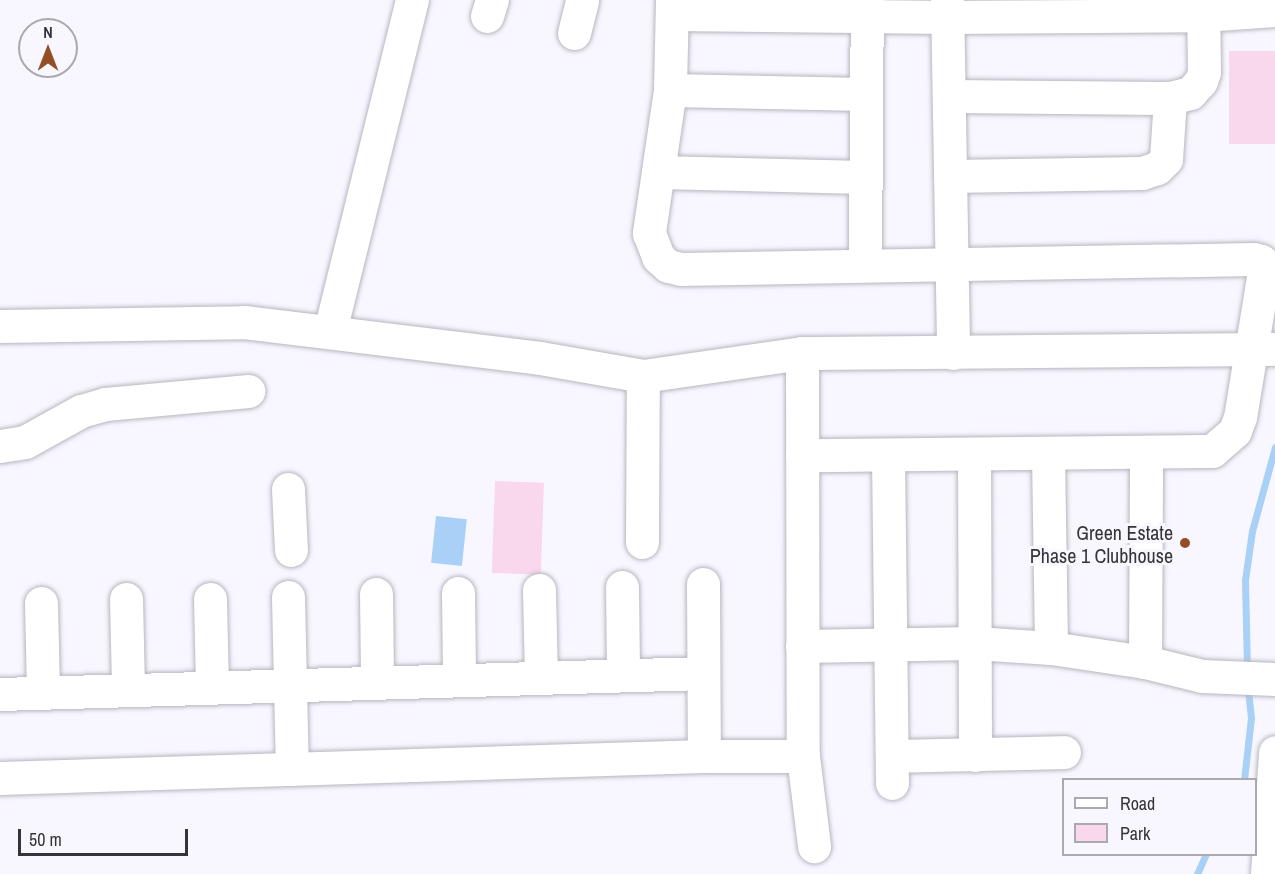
<!DOCTYPE html>
<style>
body{margin:0}
#map{position:relative;width:1275px;height:874px;overflow:hidden;background:#f8f7ff;font-family:"Archivo Narrow",sans-serif}
div>[style]{position:absolute}
[style*='--x']{left:calc(var(--x)*1px);top:calc(var(--y)*1px);width:calc(var(--w)*1px);rotate:calc(var(--a)*1deg)}
.green>*{inset:0;background:#f9d7ed;transform-origin:0 0}
.water>*{inset:0;background:#a9d1f7;transform-origin:0 0}
.stream>*{height:7px;margin:-3.5px;padding:0 3.5px;transform-origin:3.5px;border-radius:3.5px;background:#a9d1f7}
.roads{filter:drop-shadow(0 0 2px #b7b6bf) drop-shadow(0 0 2px #b7b6bf)}
.minor>*{height:33px;margin:-16.5px;padding:0 16.5px;transform-origin:16.5px;border-radius:16.5px;background:#fff}
.dots>*{width:16px;height:16px;translate:-50% -50%;box-sizing:border-box;border:3px solid #f8f7ff;border-radius:50%}
span{translate:-50% -50%;white-space:nowrap;text-align:center;line-height:1.15;-webkit-text-stroke:6px #f8f7ff;paint-order:stroke}
.poi-label{font-size:20px;color:#353538}
.right{translate:-100% -50%;text-align:right}
.legend{position:absolute;left:1062px;top:778px;width:195px;height:78px;box-sizing:border-box;background:#f8f7ff;border:2px solid #aaa9af;margin:0;padding:8px 10px;list-style:none;font-size:18px;color:#353538}
.legend li{display:flex;align-items:center;gap:12px;height:30px}
.legend b{width:30px;border:2px solid #aaa9af}
.north{position:absolute;left:18px;top:18px;width:60px;height:60px;box-sizing:border-box;background:#f8f7ff;border:2px solid #aaa9af;border-radius:50%;rotate:0deg;font-size:16px;font-weight:700;line-height:24px;text-align:center;color:#353538}
.north::after{content:'';display:block;margin:auto;width:21px;height:27px;background:#944e27;clip-path:polygon(50% 0,100% 100%,50% 72%,0 100%)}
.scale{position:absolute;left:18px;top:829px;width:170px;height:27px;box-sizing:border-box;border:3px solid #353538;border-top:0;padding-left:8px;font-size:18px;line-height:21px;white-space:nowrap;color:#353538;-webkit-text-stroke:4px #f8f7ff;paint-order:stroke}
</style>
<div id="map">
<div class="green">
<div style="left:1275px;top:51px;width:93px;height:46px;rotate:90deg"></div>
<div style="left:495px;top:481px;width:49px;height:92px;rotate:2deg"></div>
</div>
<div class="water">
<div style="left:436px;top:516px;width:31px;height:47px;rotate:6deg"></div>
</div>
<div class="stream">
<div style="--x:1247;--y:670;--w:90;--a:-91.3"></div>
<div style="--x:1245;--y:580;--w:49;--a:-81.9"></div>
<div style="--x:1252;--y:531;--w:87;--a:-74.7"></div>
<div style="--x:1244;--y:780;--w:62;--a:-83.6"></div>
<div style="--x:1251;--y:718;--w:31;--a:-96"></div>
<div style="--x:1197;--y:874;--w:22;--a:-66"></div>
</div>
<div class="roads">
<div class="minor">
<div style="--x:672;--y:0;--w:90;--a:91.3"></div>
<div style="--x:670;--y:90;--w:145;--a:98.4"></div>
<div style="--x:649;--y:233;--w:26;--a:69"></div>
<div style="--x:658;--y:257;--w:13;--a:42"></div>
<div style="--x:668;--y:266;--w:13;--a:13"></div>
<div style="--x:681;--y:269;--w:573;--a:-1"></div>
<div style="--x:1254;--y:259;--w:7;--a:16"></div>
<div style="--x:1261;--y:261;--w:10;--a:73"></div>
<div style="--x:1264;--y:271;--w:148;--a:99.3"></div>
<div style="--x:1240;--y:417;--w:15;--a:110"></div>
<div style="--x:1235;--y:431;--w:30;--a:139"></div>
<div style="--x:1212;--y:451;--w:410;--a:179.4"></div>
<div style="--x:947;--y:0;--w:353;--a:89"></div>
<div style="--x:672;--y:14;--w:275;--a:0.6"></div>
<div style="--x:947;--y:17;--w:256;--a:-0.4"></div>
<div style="--x:1203;--y:15;--w:72;--a:-4"></div>
<div style="--x:487;--y:16;--w:17;--a:-73"></div>
<div style="--x:574;--y:33;--w:34;--a:-76"></div>
<div style="--x:670;--y:90;--w:194;--a:1.2"></div>
<div style="--x:949;--y:96;--w:221;--a:0.5"></div>
<div style="--x:1170;--y:98;--w:21;--a:-14"></div>
<div style="--x:1190;--y:93;--w:16;--a:-47"></div>
<div style="--x:1201;--y:81;--w:9;--a:-72"></div>
<div style="--x:1204;--y:72;--w:72;--a:-90.8"></div>
<div style="--x:658;--y:172;--w:206;--a:1.4"></div>
<div style="--x:950;--y:176;--w:192;--a:-0.9"></div>
<div style="--x:1142;--y:173;--w:16;--a:-18"></div>
<div style="--x:1157;--y:168;--w:13;--a:-45"></div>
<div style="--x:1166;--y:159;--w:61;--a:-86.2"></div>
<div style="--x:865;--y:264;--w:264;--a:-89.6"></div>
<div style="--x:0;--y:326;--w:244;--a:-0.9"></div>
<div style="--x:244;--y:322;--w:298;--a:6.9"></div>
<div style="--x:540;--y:358;--w:105;--a:9.9"></div>
<div style="--x:643;--y:376;--w:161;--a:-8.2"></div>
<div style="--x:802;--y:353;--w:471;--a:-0.5"></div>
<div style="--x:330;--y:331;--w:341;--a:-76.1"></div>
<div style="--x:802;--y:353;--w:403;--a:89.9"></div>
<div style="--x:803;--y:756;--w:91;--a:83"></div>
<div style="--x:0;--y:446;--w:25;--a:-9"></div>
<div style="--x:25;--y:442;--w:64;--a:-29"></div>
<div style="--x:81;--y:411;--w:25;--a:-16"></div>
<div style="--x:105;--y:404;--w:144;--a:-5.2"></div>
<div style="--x:974;--y:454;--w:301;--a:89.8"></div>
<div style="--x:1048;--y:454;--w:194;--a:89.1"></div>
<div style="--x:888;--y:456;--w:327;--a:89.3"></div>
<div style="--x:288;--y:489;--w:61;--a:87.2"></div>
<div style="--x:642;--y:542;--w:166;--a:-89.7"></div>
<div style="--x:703;--y:584;--w:172;--a:89.7"></div>
<div style="--x:622;--y:587;--w:88;--a:89.3"></div>
<div style="--x:539;--y:590;--w:87;--a:88.7"></div>
<div style="--x:458;--y:593;--w:87;--a:89.3"></div>
<div style="--x:376;--y:594;--w:88;--a:89.3"></div>
<div style="--x:288;--y:597;--w:172;--a:88.7"></div>
<div style="--x:126;--y:599;--w:91;--a:88.7"></div>
<div style="--x:210;--y:599;--w:88;--a:88.7"></div>
<div style="--x:41;--y:603;--w:89;--a:88.7"></div>
<div style="--x:802;--y:646;--w:173;--a:-1"></div>
<div style="--x:975;--y:643;--w:76;--a:3.8"></div>
<div style="--x:1051;--y:648;--w:95;--a:8.5"></div>
<div style="--x:1145;--y:662;--w:59;--a:13.8"></div>
<div style="--x:1202;--y:676;--w:73;--a:2.4"></div>
<div style="--x:1145;--y:662;--w:209;--a:-89.7"></div>
<div style="--x:0;--y:694;--w:703;--a:-1.71"></div>
<div style="--x:892;--y:756;--w:172;--a:-1.3"></div>
<div style="--x:0;--y:778;--w:704;--a:-1.79"></div>
<div style="--x:704;--y:756;--w:99;--a:0"></div>
<div style="--x:1267;--y:874;--w:122;--a:-86.2"></div>
</div>
</div>
<div class="dots">
<div style="left:1185px;top:543px;background:#944e27"></div>
</div>
<div class="poi-label">
<span class="right" style="left:1173px;top:544px">Green Estate<br>Phase 1 Clubhouse</span>
</div>
<ul class="legend">
<li><b style="height:8px;background:#fff"></b>Road</li>
<li><b style="height:16px;background:#f9d7ed"></b>Park</li>
</ul>
<div class="north">N</div>
<div class="scale">50 m</div>
</div>
